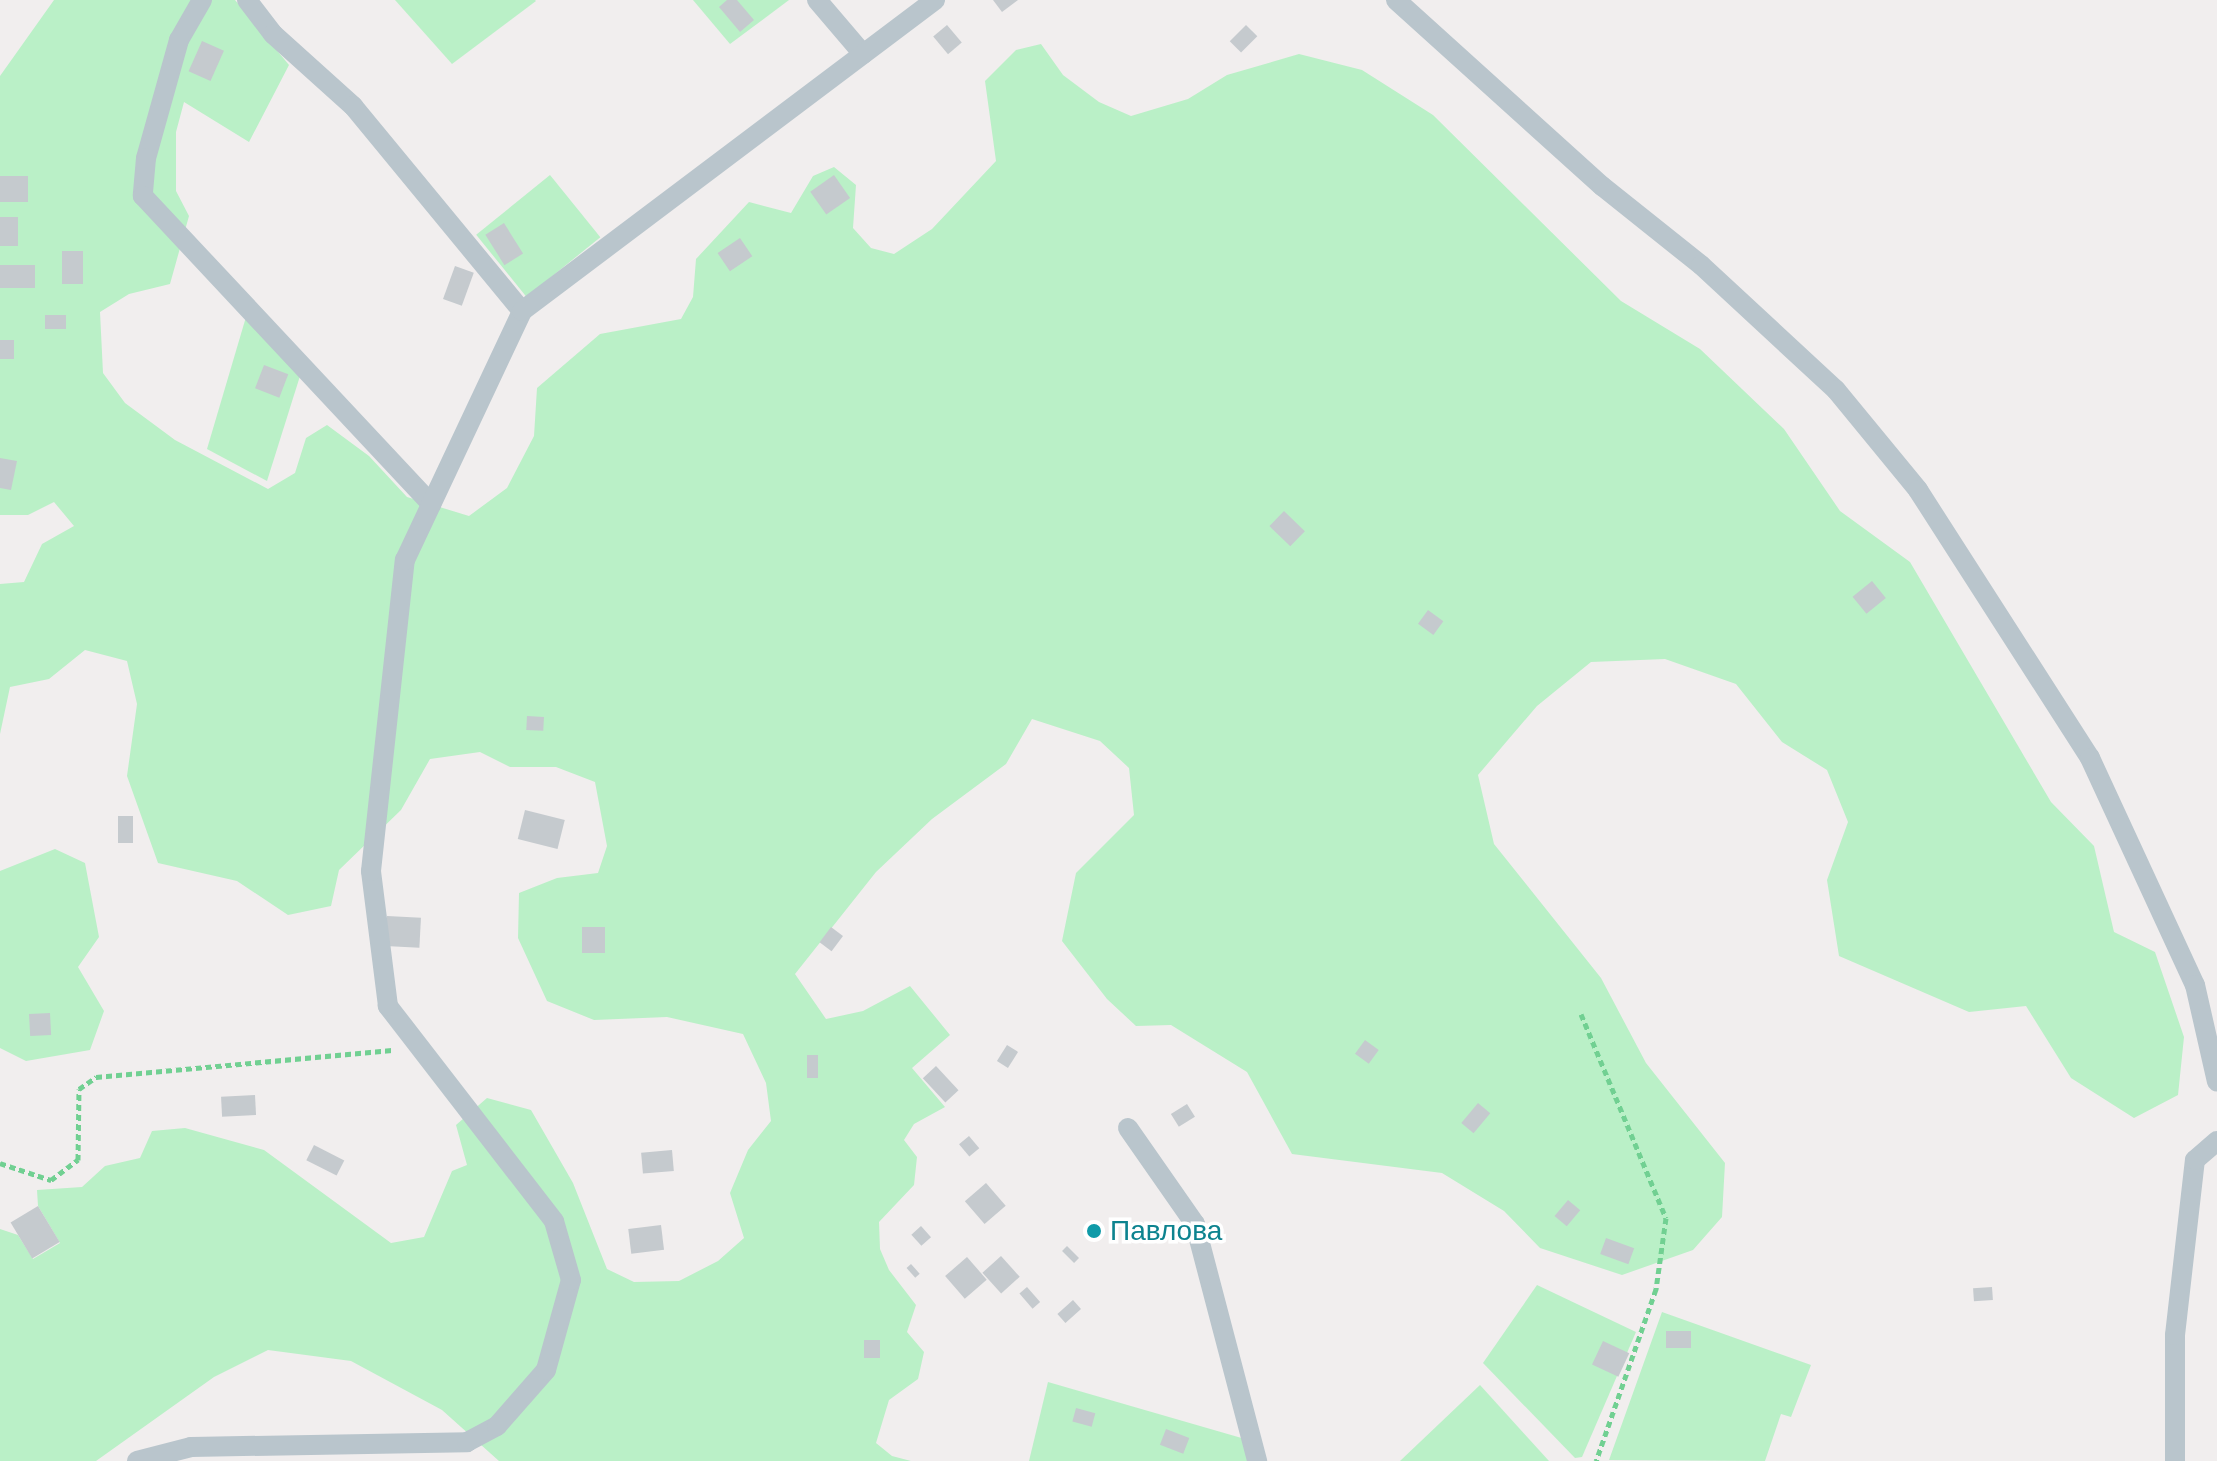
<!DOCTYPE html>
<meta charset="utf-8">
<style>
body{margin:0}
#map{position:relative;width:2217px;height:1461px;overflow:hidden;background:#f1eeee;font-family:"Work Sans",sans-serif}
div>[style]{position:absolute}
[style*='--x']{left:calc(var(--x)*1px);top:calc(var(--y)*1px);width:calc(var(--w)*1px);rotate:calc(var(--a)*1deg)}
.green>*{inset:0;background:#baf0c7;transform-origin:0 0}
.building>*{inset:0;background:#c5cace;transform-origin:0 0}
.path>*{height:5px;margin-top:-2.5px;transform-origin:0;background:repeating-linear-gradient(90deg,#71d092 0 6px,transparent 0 10px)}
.minor>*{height:20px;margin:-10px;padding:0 10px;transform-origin:10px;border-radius:10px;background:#b9c5cc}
.dots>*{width:22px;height:22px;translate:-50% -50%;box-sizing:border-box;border:4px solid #fff;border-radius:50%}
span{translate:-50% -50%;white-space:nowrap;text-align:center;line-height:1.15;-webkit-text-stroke:7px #fff;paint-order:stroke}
.culture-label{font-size:28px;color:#0d838f}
.left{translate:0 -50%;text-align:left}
</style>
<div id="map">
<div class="green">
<div style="clip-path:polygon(54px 0,235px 0,289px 65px,249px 142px,184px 102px,176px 132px,176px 191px,189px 216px,170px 284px,129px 294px,100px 312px,103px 373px,125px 403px,175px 440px,268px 489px,295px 473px,306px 438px,327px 425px,369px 456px,407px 497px,469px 516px,507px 488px,534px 436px,537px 388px,600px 334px,681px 319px,693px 297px,696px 259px,749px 202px,791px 213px,813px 176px,834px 167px,856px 185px,853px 228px,871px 248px,894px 254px,932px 229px,996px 161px,985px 81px,1016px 50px,1041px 44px,1063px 75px,1099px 102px,1131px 116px,1188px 99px,1227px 75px,1299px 54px,1362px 70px,1433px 115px,1621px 301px,1700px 349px,1784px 429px,1840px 511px,1910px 562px,2051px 802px,2094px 846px,2114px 932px,2155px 952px,2184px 1037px,2178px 1095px,2134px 1118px,2071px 1078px,2026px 1006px,1969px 1012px,1839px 956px,1827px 880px,1848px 822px,1827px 770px,1782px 742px,1736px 684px,1665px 659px,1591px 662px,1537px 706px,1478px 775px,1494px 844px,1601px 978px,1646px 1063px,1725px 1163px,1722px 1217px,1693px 1250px,1622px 1275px,1540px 1248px,1504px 1211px,1442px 1173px,1292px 1154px,1247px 1072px,1171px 1025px,1136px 1026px,1107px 999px,1062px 941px,1076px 873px,1134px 815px,1129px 768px,1100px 741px,1032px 719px,1006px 764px,932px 819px,876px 872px,795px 974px,826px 1019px,863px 1011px,910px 986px,950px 1035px,912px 1068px,945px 1107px,914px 1124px,904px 1140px,917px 1157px,914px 1185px,879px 1222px,880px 1249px,889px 1270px,916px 1305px,907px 1332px,924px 1352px,918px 1379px,889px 1400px,876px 1443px,892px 1456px,911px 1461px,499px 1461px,442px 1410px,351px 1361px,268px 1350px,214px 1377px,96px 1461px,0 1461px,0 1229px,18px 1235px,33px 1259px,60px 1243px,38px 1206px,37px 1190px,82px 1187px,105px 1166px,140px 1158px,152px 1131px,185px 1128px,264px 1150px,391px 1243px,424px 1237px,452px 1171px,467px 1165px,456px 1125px,487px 1098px,531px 1110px,573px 1183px,607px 1269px,634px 1282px,679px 1281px,718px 1261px,744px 1238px,730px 1193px,748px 1150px,771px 1121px,766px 1083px,743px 1034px,667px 1017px,594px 1020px,547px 1001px,518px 938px,519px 893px,557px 878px,598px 873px,607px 846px,595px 782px,556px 767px,510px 767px,480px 752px,430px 759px,401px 810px,339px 870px,331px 906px,288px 915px,237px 881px,158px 863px,127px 776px,137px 704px,127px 661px,85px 650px,49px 679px,10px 687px,0 734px,0 584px,24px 582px,42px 544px,74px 526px,54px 502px,28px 515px,0 515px,0 76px)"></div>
<div style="clip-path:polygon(395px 0,535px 0,536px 1px,452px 64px)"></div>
<div style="clip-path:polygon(693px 0,789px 0,730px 44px)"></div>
<div style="left:550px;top:175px;width:80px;height:95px;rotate:51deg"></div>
<div style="clip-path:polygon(246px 317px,300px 376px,267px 481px,207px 449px)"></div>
<div style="clip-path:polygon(55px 849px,85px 863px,99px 937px,78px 967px,104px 1011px,90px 1050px,26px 1061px,0 1048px,0 871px)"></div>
<div style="clip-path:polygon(1537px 1285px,1636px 1332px,1582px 1457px,1575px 1458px,1483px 1363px)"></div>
<div style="clip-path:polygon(1662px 1312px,1811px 1365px,1791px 1417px,1781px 1414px,1765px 1461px,1609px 1460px)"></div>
<div style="clip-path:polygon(1048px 1382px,1245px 1439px,1249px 1461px,1029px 1461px)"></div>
<div style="clip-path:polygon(1480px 1385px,1549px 1461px,1400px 1461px)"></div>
</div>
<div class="building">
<div style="clip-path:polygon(727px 0,737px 0,754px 20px,740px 32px,719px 7px)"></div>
<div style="clip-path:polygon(993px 0,1018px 0,1002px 12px)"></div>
<div style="left:947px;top:25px;width:23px;height:18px;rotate:50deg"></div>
<div style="left:1246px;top:25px;width:16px;height:23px;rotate:45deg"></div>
<div style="left:202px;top:41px;width:24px;height:33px;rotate:24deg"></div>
<div style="left:834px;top:175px;width:28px;height:29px;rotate:55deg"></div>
<div style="left:0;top:176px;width:28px;height:26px"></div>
<div style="left:18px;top:217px;width:29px;height:18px;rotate:90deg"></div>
<div style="left:504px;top:223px;width:36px;height:22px;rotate:58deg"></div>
<div style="left:740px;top:238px;width:22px;height:27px;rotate:56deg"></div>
<div style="left:62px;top:251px;width:21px;height:33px"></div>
<div style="left:0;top:265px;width:35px;height:23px"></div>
<div style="left:455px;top:266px;width:20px;height:35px;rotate:20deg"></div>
<div style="left:66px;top:315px;width:14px;height:21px;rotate:90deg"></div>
<div style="left:0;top:340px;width:14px;height:19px"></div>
<div style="left:264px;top:365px;width:26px;height:25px;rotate:21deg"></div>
<div style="clip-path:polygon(0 458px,17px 461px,11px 490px,0 488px)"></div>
<div style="left:1284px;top:511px;width:29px;height:21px;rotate:44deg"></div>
<div style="left:1872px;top:581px;width:22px;height:25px;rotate:51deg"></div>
<div style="left:1428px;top:610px;width:19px;height:17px;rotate:36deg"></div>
<div style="left:527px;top:716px;width:17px;height:14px;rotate:3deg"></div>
<div style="left:525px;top:810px;width:41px;height:30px;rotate:14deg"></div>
<div style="left:118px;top:816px;width:15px;height:27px"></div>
<div style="left:387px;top:916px;width:34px;height:30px;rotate:3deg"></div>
<div style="left:582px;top:927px;width:23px;height:26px"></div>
<div style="left:831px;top:927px;width:15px;height:19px;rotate:37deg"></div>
<div style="left:50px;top:1013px;width:22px;height:21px;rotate:87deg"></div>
<div style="left:1365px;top:1040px;width:17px;height:17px;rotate:36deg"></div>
<div style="left:1007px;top:1045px;width:13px;height:19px;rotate:32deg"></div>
<div style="left:807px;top:1055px;width:11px;height:23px"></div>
<div style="left:936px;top:1066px;width:33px;height:18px;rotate:47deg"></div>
<div style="left:255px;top:1095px;width:20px;height:34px;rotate:87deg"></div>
<div style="left:1478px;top:1103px;width:16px;height:26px;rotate:40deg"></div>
<div style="left:1187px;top:1104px;width:15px;height:19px;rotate:58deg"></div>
<div style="left:969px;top:1136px;width:16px;height:13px;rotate:50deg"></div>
<div style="left:314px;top:1145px;width:34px;height:17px;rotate:27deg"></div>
<div style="left:672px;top:1150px;width:21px;height:31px;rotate:85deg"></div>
<div style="left:986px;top:1183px;width:30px;height:28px;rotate:49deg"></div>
<div style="left:1568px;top:1200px;width:16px;height:21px;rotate:40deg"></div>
<div style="left:38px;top:1206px;width:42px;height:32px;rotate:59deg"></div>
<div style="left:661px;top:1225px;width:25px;height:33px;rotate:83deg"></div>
<div style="left:921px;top:1226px;width:15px;height:13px;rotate:48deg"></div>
<div style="left:1606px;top:1238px;width:30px;height:17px;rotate:20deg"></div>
<div style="left:1067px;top:1246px;width:17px;height:7px;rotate:45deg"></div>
<div style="left:1001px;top:1256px;width:28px;height:25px;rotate:48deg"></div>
<div style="left:967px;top:1257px;width:30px;height:29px;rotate:49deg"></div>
<div style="left:911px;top:1264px;width:13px;height:6px;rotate:48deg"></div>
<div style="left:1027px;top:1287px;width:20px;height:10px;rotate:49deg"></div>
<div style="left:1992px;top:1287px;width:13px;height:19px;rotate:86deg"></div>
<div style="left:1073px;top:1300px;width:12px;height:21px;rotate:48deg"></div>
<div style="left:1666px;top:1331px;width:25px;height:17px"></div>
<div style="left:880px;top:1340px;width:18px;height:16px;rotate:90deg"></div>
<div style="left:1603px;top:1341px;width:29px;height:26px;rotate:25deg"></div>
<div style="left:1076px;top:1408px;width:20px;height:14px;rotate:15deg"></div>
<div style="left:1166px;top:1429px;width:25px;height:17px;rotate:21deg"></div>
</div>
<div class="path">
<div style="--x:1581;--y:1014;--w:221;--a:67.4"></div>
<div style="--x:1666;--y:1218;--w:72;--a:98"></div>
<div style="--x:1656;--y:1289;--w:182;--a:109.2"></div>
<div style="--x:0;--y:1163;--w:54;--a:18.4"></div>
<div style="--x:51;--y:1180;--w:34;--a:-37"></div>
<div style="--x:78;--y:1160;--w:71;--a:-89.2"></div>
<div style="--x:79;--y:1089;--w:21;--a:-35"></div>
<div style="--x:96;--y:1077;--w:300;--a:-5.2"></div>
</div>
<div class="minor">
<div style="--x:202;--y:0;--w:46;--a:119.9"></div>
<div style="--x:179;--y:40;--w:123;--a:105.6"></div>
<div style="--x:146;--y:158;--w:38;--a:95"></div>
<div style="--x:143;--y:196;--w:422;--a:46.9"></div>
<div style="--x:247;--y:0;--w:43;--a:52.6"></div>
<div style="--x:273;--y:34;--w:108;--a:42"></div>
<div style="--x:353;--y:106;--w:266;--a:50.5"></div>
<div style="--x:817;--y:0;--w:71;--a:49.6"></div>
<div style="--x:1396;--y:0;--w:278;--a:42.1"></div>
<div style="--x:1602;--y:186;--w:127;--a:38.6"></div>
<div style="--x:1701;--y:265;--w:184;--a:42.8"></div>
<div style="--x:1836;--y:390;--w:129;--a:50.6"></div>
<div style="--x:1918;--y:490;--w:318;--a:57.3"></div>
<div style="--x:2090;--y:758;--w:250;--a:65.2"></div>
<div style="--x:2195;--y:985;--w:99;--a:77.2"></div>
<div style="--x:1128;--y:1128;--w:117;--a:55.1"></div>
<div style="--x:1195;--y:1224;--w:245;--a:75.3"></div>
<div style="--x:137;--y:1461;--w:56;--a:-14.5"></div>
<div style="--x:191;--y:1447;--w:276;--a:-1"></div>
<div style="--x:467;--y:1442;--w:34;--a:-28"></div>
<div style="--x:497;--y:1426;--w:74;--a:-48.8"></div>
<div style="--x:546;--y:1370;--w:93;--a:-74.5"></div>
<div style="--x:571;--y:1280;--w:61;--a:-106.1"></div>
<div style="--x:554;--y:1221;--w:272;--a:-127.7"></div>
<div style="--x:388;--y:1006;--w:136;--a:-97.2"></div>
<div style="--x:371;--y:871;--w:313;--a:-83.8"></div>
<div style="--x:405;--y:560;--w:275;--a:-64.8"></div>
<div style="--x:522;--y:311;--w:517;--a:-36.98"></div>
<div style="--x:2175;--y:1461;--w:126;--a:-90"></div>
<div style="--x:2175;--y:1335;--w:176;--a:-83.5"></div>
<div style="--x:2195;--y:1160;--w:29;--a:-41"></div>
</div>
<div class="dots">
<div style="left:1094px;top:1231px;background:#0f9aa8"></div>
</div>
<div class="culture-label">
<span class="left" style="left:1110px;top:1231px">Павлова</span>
</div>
</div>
